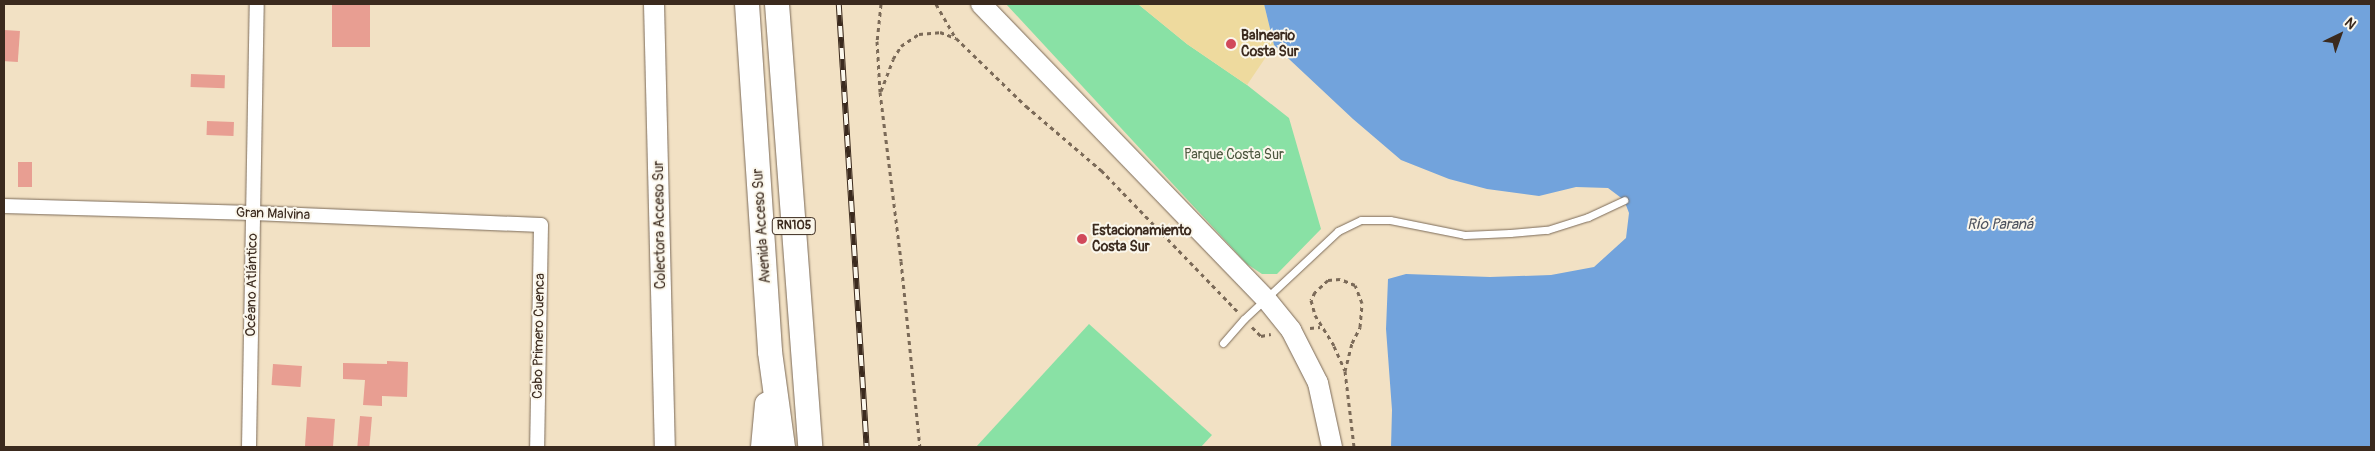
<!DOCTYPE html>
<meta charset="utf-8">
<style>
body{margin:0}
#map{position:relative;width:2375px;height:451px;overflow:hidden;background:#f2e1c4;font-family:Pangolin,sans-serif}
div>[style]{position:absolute}
[style*='--x']{left:calc(var(--x)*1px);top:calc(var(--y)*1px);width:calc(var(--w)*1px);rotate:calc(var(--a)*1deg)}
.green>*{inset:0;background:#89e1a5}
.sand>*{inset:0;background:#eeda9e}
.water>*{inset:0;background:#72a3dc}
.building>*{inset:0;background:#e89e92;transform-origin:0 0}
.path>*{height:3px;margin-top:-1.5px;transform-origin:0;background:repeating-linear-gradient(90deg,#7b6a58 0 4px,transparent 0 8px)}
.roads{filter:drop-shadow(0 0 1px #7b6a58) drop-shadow(0 0 1px #7b6a58)}
.service>*{height:7px;margin:-3.5px;padding:0 3.5px;transform-origin:3.5px;border-radius:3.5px;background:#fff}
.minor>*{height:14px;margin:-7px;padding:0 7px;transform-origin:7px;border-radius:7px;background:#fff}
.secondary>*{height:20px;margin:-10px;padding:0 10px;transform-origin:10px;border-radius:10px;background:#fff}
.trunk>*{height:24px;margin:-12px;padding:0 12px;transform-origin:12px;border-radius:12px;background:#fff}
.rail>*{height:5.5px;margin-top:-2.75px;transform-origin:0;background:repeating-linear-gradient(90deg,#fbf7ec 0 11px,#3b2a1e 0 22px);box-sizing:border-box;border-block:1px solid #3b2a1e}
.dots>*{width:14px;height:14px;translate:-50% -50%;box-sizing:border-box;border:2px solid #fbf7ec;border-radius:50%}
span{translate:-50% -50%;white-space:nowrap;text-align:center;line-height:1.15;-webkit-text-stroke:4px #fbf7ec;paint-order:stroke}
.shield-label span{padding:1px 4px;background:#fbf7ec;border:1px solid;border-radius:4px;-webkit-text-stroke-width:0}
.shield-label{font-size:12px;color:#3b2a1e;font-weight:700}
.poi-label{font-size:14px;color:#3b2a1e;font-weight:700}
.left{translate:0 -50%;text-align:left}
.park-label{font-size:14px;color:#4e5840}
.street-label{font-size:14px;color:#3b2a1e}
.water-label{font-size:15px;color:#4e5460;font-style:italic}
.frame{position:absolute;inset:0;border:5px solid #3b2a1e;pointer-events:none}
.north{position:absolute;left:2315px;top:10px;width:50px;height:50px;-webkit-text-stroke:4px #fbf7ec;paint-order:stroke;rotate:42deg;font-size:14px;font-weight:700;line-height:20px;text-align:center;color:#3b2a1e}
.north::after{content:'';display:block;margin:auto;width:18px;height:22px;background:#3b2a1e;clip-path:polygon(50% 0,100% 100%,50% 72%,0 100%)}
</style>
<div id="map">
<div class="green">
<div style="clip-path:polygon(1006px 4px,1138px 4px,1187px 44px,1247px 85px,1289px 118px,1321px 229px,1277px 274px,1262px 274px,1247px 264px)"></div>
<div style="clip-path:polygon(1089px 324px,1212px 435px,1201px 447px,976px 447px)"></div>
</div>
<div class="sand">
<div style="clip-path:polygon(1138px 4px,1264px 4px,1274px 45px,1247px 85px,1187px 44px)"></div>
</div>
<div class="water">
<div style="clip-path:polygon(1264px 4px,2371px 4px,2371px 447px,1391px 447px,1392px 410px,1386px 329px,1388px 279px,1406px 274px,1490px 277px,1551px 275px,1594px 267px,1626px 238px,1629px 213px,1624px 200px,1608px 188px,1576px 187px,1539px 196px,1487px 189px,1449px 179px,1401px 160px,1353px 119px,1274px 45px)"></div>
</div>
<div class="building">
<div style="left:332px;top:4px;width:38px;height:43px"></div>
<div style="left:4px;top:30px;width:16px;height:31px;rotate:4deg"></div>
<div style="left:191px;top:74px;width:34px;height:13px;rotate:2deg"></div>
<div style="left:207px;top:121px;width:27px;height:14px;rotate:2deg"></div>
<div style="left:18px;top:162px;width:14px;height:25px"></div>
<div style="clip-path:polygon(387px 361px,408px 362px,407px 397px,382px 396px,382px 406px,363px 405px,365px 380px,343px 379px,343px 363px,387px 364px)"></div>
<div style="left:273px;top:364px;width:29px;height:21px;rotate:4deg"></div>
<div style="left:360px;top:416px;width:12px;height:31px;rotate:5deg"></div>
<div style="left:307px;top:417px;width:28px;height:30px;rotate:4deg"></div>
</div>
<div class="path">
<div style="--x:881;--y:4;--w:37;--a:96"></div>
<div style="--x:877;--y:41;--w:51;--a:86.6"></div>
<div style="--x:880;--y:92;--w:170;--a:82.9"></div>
<div style="--x:901;--y:261;--w:187;--a:84.2"></div>
<div style="--x:936;--y:4;--w:39;--a:60"></div>
<div style="--x:956;--y:38;--w:98;--a:44.2"></div>
<div style="--x:1026;--y:106;--w:99;--a:40.5"></div>
<div style="--x:1101;--y:170;--w:196;--a:46"></div>
<div style="--x:881;--y:91;--w:34;--a:-69"></div>
<div style="--x:893;--y:59;--w:15;--a:-58"></div>
<div style="--x:901;--y:46;--w:22;--a:-34"></div>
<div style="--x:919;--y:34;--w:21;--a:-5"></div>
<div style="--x:940;--y:32;--w:17;--a:21"></div>
<div style="--x:1252;--y:327;--w:13;--a:45"></div>
<div style="--x:1261;--y:336;--w:10;--a:-11"></div>
<div style="--x:1310;--y:328;--w:10;--a:-6"></div>
<div style="--x:1345;--y:371;--w:29;--a:-76"></div>
<div style="--x:1352;--y:343;--w:18;--a:-63"></div>
<div style="--x:1360;--y:327;--w:24;--a:-85"></div>
<div style="--x:1362;--y:303;--w:19;--a:-111"></div>
<div style="--x:1355;--y:285;--w:16;--a:-158"></div>
<div style="--x:1340;--y:279;--w:12;--a:175"></div>
<div style="--x:1328;--y:280;--w:18;--a:137"></div>
<div style="--x:1315;--y:292;--w:9;--a:117"></div>
<div style="--x:1311;--y:300;--w:16;--a:75"></div>
<div style="--x:1315;--y:315;--w:36;--a:58"></div>
<div style="--x:1334;--y:346;--w:27;--a:66"></div>
<div style="--x:1345;--y:371;--w:77;--a:83.2"></div>
</div>
<div class="roads">
<div class="service">
<div style="--x:1223;--y:343;--w:32;--a:-49"></div>
<div style="--x:1244;--y:319;--w:129;--a:-43.1"></div>
<div style="--x:1338;--y:231;--w:25;--a:-26"></div>
<div style="--x:1361;--y:220;--w:29;--a:0"></div>
<div style="--x:1390;--y:220;--w:76;--a:11.3"></div>
<div style="--x:1465;--y:235;--w:45;--a:-2.5"></div>
<div style="--x:1510;--y:233;--w:37;--a:-5"></div>
<div style="--x:1547;--y:230;--w:43;--a:-17.6"></div>
<div style="--x:1588;--y:217;--w:40;--a:-25"></div>
</div>
<div class="minor">
<div style="--x:4;--y:206;--w:249;--a:1.6"></div>
<div style="--x:253;--y:213;--w:288;--a:2.4"></div>
<div style="--x:541;--y:225;--w:222;--a:91"></div>
<div style="--x:249;--y:447;--w:443;--a:-89"></div>
</div>
<div class="secondary">
<div style="--x:654;--y:4;--w:443;--a:88.6"></div>
<div style="--x:981;--y:4;--w:410;--a:46"></div>
<div style="--x:1266;--y:299;--w:40;--a:51"></div>
<div style="--x:1291;--y:330;--w:59;--a:63"></div>
<div style="--x:1318;--y:383;--w:66;--a:77.7"></div>
</div>
<div class="trunk">
<div style="--x:747;--y:4;--w:349;--a:86.2"></div>
<div style="--x:770;--y:352;--w:96;--a:82.2"></div>
<div style="--x:777;--y:4;--w:444;--a:85.7"></div>
<div style="--x:763;--y:447;--w:43;--a:-84.7"></div>
</div>
</div>
<div class="rail">
<div style="--x:839;--y:4;--w:444;--a:86.4"></div>
</div>
<div class="dots">
<div style="left:1231px;top:44px;background:#d1495b"></div>
<div style="left:1082px;top:239px;background:#d1495b"></div>
</div>
<div class="shield-label">
<span style="left:794px;top:226px">RN105</span>
</div>
<div class="poi-label">
<span class="left" style="left:1241px;top:44px">Balneario<br>Costa Sur</span>
<span class="left" style="left:1092px;top:239px">Estacionamiento<br>Costa Sur</span>
</div>
<div class="park-label">
<span style="left:1234px;top:155px">Parque Costa Sur</span>
</div>
<div class="street-label">
<span style="left:273px;top:214px;rotate:2deg">Gran Malvina</span>
<span style="left:660px;top:225px;rotate:-91deg">Colectora Acceso Sur</span>
<span style="left:762px;top:226px;rotate:-94deg">Avenida Acceso Sur</span>
<span style="left:252px;top:285px;rotate:-89deg">Océano Atlántico</span>
<span style="left:539px;top:336px;rotate:-89deg">Cabo Primero Cuenca</span>
</div>
<div class="water-label">
<span style="left:2000px;top:225px">Río Paraná</span>
</div>
<div class="frame"></div>
<div class="north">N</div>
</div>
